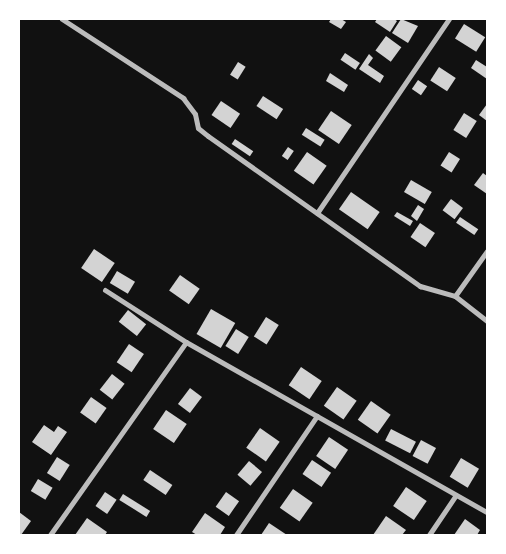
<!DOCTYPE html>
<style>
body{margin:0}
#map{position:relative;width:506px;height:554px;overflow:hidden;background:#111;font-family:"Nunito Sans",sans-serif}
div>[style]{position:absolute}
[style*='--x']{left:calc(var(--x)*1px);top:calc(var(--y)*1px);width:calc(var(--w)*1px);rotate:calc(var(--a)*1deg)}
.building>*{inset:0;background:#d3d3d3;transform-origin:0 0}
.minor>*{height:5px;margin:-2.5px;padding:0 2.5px;transform-origin:2.5px;border-radius:2.5px;background:#bcbcbc}
span{translate:-50% -50%;white-space:nowrap;text-align:center;line-height:1.15;-webkit-text-stroke:5px #fff;paint-order:stroke}
.frame{position:absolute;inset:0;border:20px solid #fff;pointer-events:none}
</style>
<div id="map">
<div class="building">
<div style="clip-path:polygon(331px 19px,341px 19px,346px 22px,341px 29px,329px 22px)"></div>
<div style="clip-path:polygon(377px 19px,394px 19px,397px 21px,390px 32px,375px 22px)"></div>
<div style="clip-path:polygon(401px 19px,418px 26px,408px 43px,392px 33px)"></div>
<div style="left:464px;top:24px;width:25px;height:17px;rotate:32deg"></div>
<div style="left:386px;top:36px;width:19px;height:18px;rotate:36deg"></div>
<div style="left:345px;top:53px;width:18px;height:8px;rotate:34deg"></div>
<div style="clip-path:polygon(369px 54px,373px 58px,368px 65px,384px 76px,380px 83px,359px 69px)"></div>
<div style="clip-path:polygon(476px 60px,487px 67px,487px 79px,471px 68px)"></div>
<div style="left:238px;top:62px;width:9px;height:15px;rotate:32deg"></div>
<div style="left:439px;top:67px;width:20px;height:16px;rotate:33deg"></div>
<div style="clip-path:polygon(330px 73px,348px 85px,344px 92px,326px 81px)"></div>
<div style="left:418px;top:80px;width:11px;height:11px;rotate:34deg"></div>
<div style="left:263px;top:96px;width:24px;height:12px;rotate:33deg"></div>
<div style="left:221px;top:101px;width:23px;height:17px;rotate:34deg"></div>
<div style="clip-path:polygon(487px 104px,487px 121px,479px 115px)"></div>
<div style="left:331px;top:111px;width:25px;height:23px;rotate:34deg"></div>
<div style="left:464px;top:113px;width:15px;height:20px;rotate:32deg"></div>
<div style="left:306px;top:128px;width:22px;height:8px;rotate:32deg"></div>
<div style="left:235px;top:139px;width:22px;height:6px;rotate:34deg"></div>
<div style="left:288px;top:147px;width:7px;height:11px;rotate:34deg"></div>
<div style="left:307px;top:152px;width:24px;height:23px;rotate:35deg"></div>
<div style="left:449px;top:152px;width:13px;height:16px;rotate:32deg"></div>
<div style="clip-path:polygon(483px 173px,487px 176px,487px 194px,474px 185px)"></div>
<div style="left:411px;top:180px;width:24px;height:14px;rotate:30deg"></div>
<div style="left:351px;top:192px;width:35px;height:21px;rotate:35deg"></div>
<div style="left:451px;top:199px;width:15px;height:14px;rotate:37deg"></div>
<div style="clip-path:polygon(418px 205px,424px 209px,417px 221px,411px 216px)"></div>
<div style="clip-path:polygon(397px 212px,413px 221px,410px 226px,394px 216px)"></div>
<div style="left:460px;top:217px;width:22px;height:7px;rotate:34deg"></div>
<div style="left:420px;top:223px;width:18px;height:17px;rotate:34deg"></div>
<div style="left:94px;top:249px;width:25px;height:23px;rotate:34deg"></div>
<div style="left:117px;top:271px;width:21px;height:14px;rotate:31deg"></div>
<div style="left:180px;top:275px;width:24px;height:19px;rotate:35deg"></div>
<div style="left:211px;top:309px;width:28px;height:29px;rotate:30deg"></div>
<div style="left:128px;top:310px;width:23px;height:15px;rotate:38deg"></div>
<div style="left:266px;top:317px;width:15px;height:23px;rotate:32deg"></div>
<div style="left:236px;top:329px;width:15px;height:20px;rotate:32deg"></div>
<div style="left:129px;top:344px;width:18px;height:22px;rotate:34deg"></div>
<div style="left:301px;top:367px;width:25px;height:22px;rotate:34deg"></div>
<div style="left:112px;top:374px;width:16px;height:20px;rotate:38deg"></div>
<div style="left:337px;top:387px;width:24px;height:23px;rotate:35deg"></div>
<div style="left:190px;top:388px;width:15px;height:20px;rotate:37deg"></div>
<div style="left:91px;top:397px;width:19px;height:19px;rotate:35deg"></div>
<div style="left:371px;top:401px;width:24px;height:23px;rotate:35deg"></div>
<div style="left:166px;top:410px;width:25px;height:23px;rotate:34deg"></div>
<div style="clip-path:polygon(44px 425px,54px 432px,58px 426px,67px 432px,51px 455px,32px 442px)"></div>
<div style="left:260px;top:428px;width:24px;height:24px;rotate:35deg"></div>
<div style="left:391px;top:429px;width:28px;height:13px;rotate:27deg"></div>
<div style="left:329px;top:437px;width:23px;height:23px;rotate:34deg"></div>
<div style="left:421px;top:440px;width:17px;height:18px;rotate:28deg"></div>
<div style="left:57px;top:457px;width:15px;height:19px;rotate:32deg"></div>
<div style="left:461px;top:458px;width:21px;height:22px;rotate:31deg"></div>
<div style="left:312px;top:460px;width:23px;height:17px;rotate:34deg"></div>
<div style="left:249px;top:461px;width:17px;height:18px;rotate:40deg"></div>
<div style="left:150px;top:470px;width:27px;height:12px;rotate:34deg"></div>
<div style="left:38px;top:479px;width:17px;height:14px;rotate:31deg"></div>
<div style="left:406px;top:487px;width:25px;height:23px;rotate:34deg"></div>
<div style="left:293px;top:489px;width:24px;height:23px;rotate:35deg"></div>
<div style="left:105px;top:492px;width:14px;height:17px;rotate:34deg"></div>
<div style="left:226px;top:492px;width:16px;height:18px;rotate:35deg"></div>
<div style="left:123px;top:494px;width:32px;height:7px;rotate:32deg"></div>
<div style="clip-path:polygon(19px 512px,31px 521px,21px 535px,19px 535px)"></div>
<div style="clip-path:polygon(205px 513px,225px 527px,220px 535px,197px 535px,192px 532px)"></div>
<div style="clip-path:polygon(386px 516px,406px 530px,402px 535px,373px 535px)"></div>
<div style="clip-path:polygon(87px 518px,107px 532px,105px 535px,75px 535px)"></div>
<div style="clip-path:polygon(465px 519px,480px 530px,477px 535px,454px 535px)"></div>
<div style="clip-path:polygon(269px 523px,287px 535px,261px 535px)"></div>
</div>
<div class="minor">
<div style="--x:62;--y:19;--w:145;--a:33.1"></div>
<div style="--x:183;--y:98;--w:20;--a:53"></div>
<div style="--x:195;--y:114;--w:14;--a:78"></div>
<div style="--x:198;--y:128;--w:13;--a:39"></div>
<div style="--x:208;--y:136;--w:260;--a:35.3"></div>
<div style="--x:420;--y:286;--w:36;--a:16"></div>
<div style="--x:455;--y:296;--w:41;--a:38"></div>
<div style="--x:317;--y:213;--w:235;--a:-55.8"></div>
<div style="--x:105;--y:290;--w:96;--a:32.7"></div>
<div style="--x:186;--y:342;--w:346;--a:29.5"></div>
<div style="--x:455;--y:296;--w:55;--a:-54.6"></div>
<div style="--x:50;--y:535;--w:236;--a:-54.8"></div>
<div style="--x:236;--y:535;--w:144;--a:-55.8"></div>
<div style="--x:429;--y:535;--w:48;--a:-56"></div>
</div>
<div class="frame"></div>
</div>
